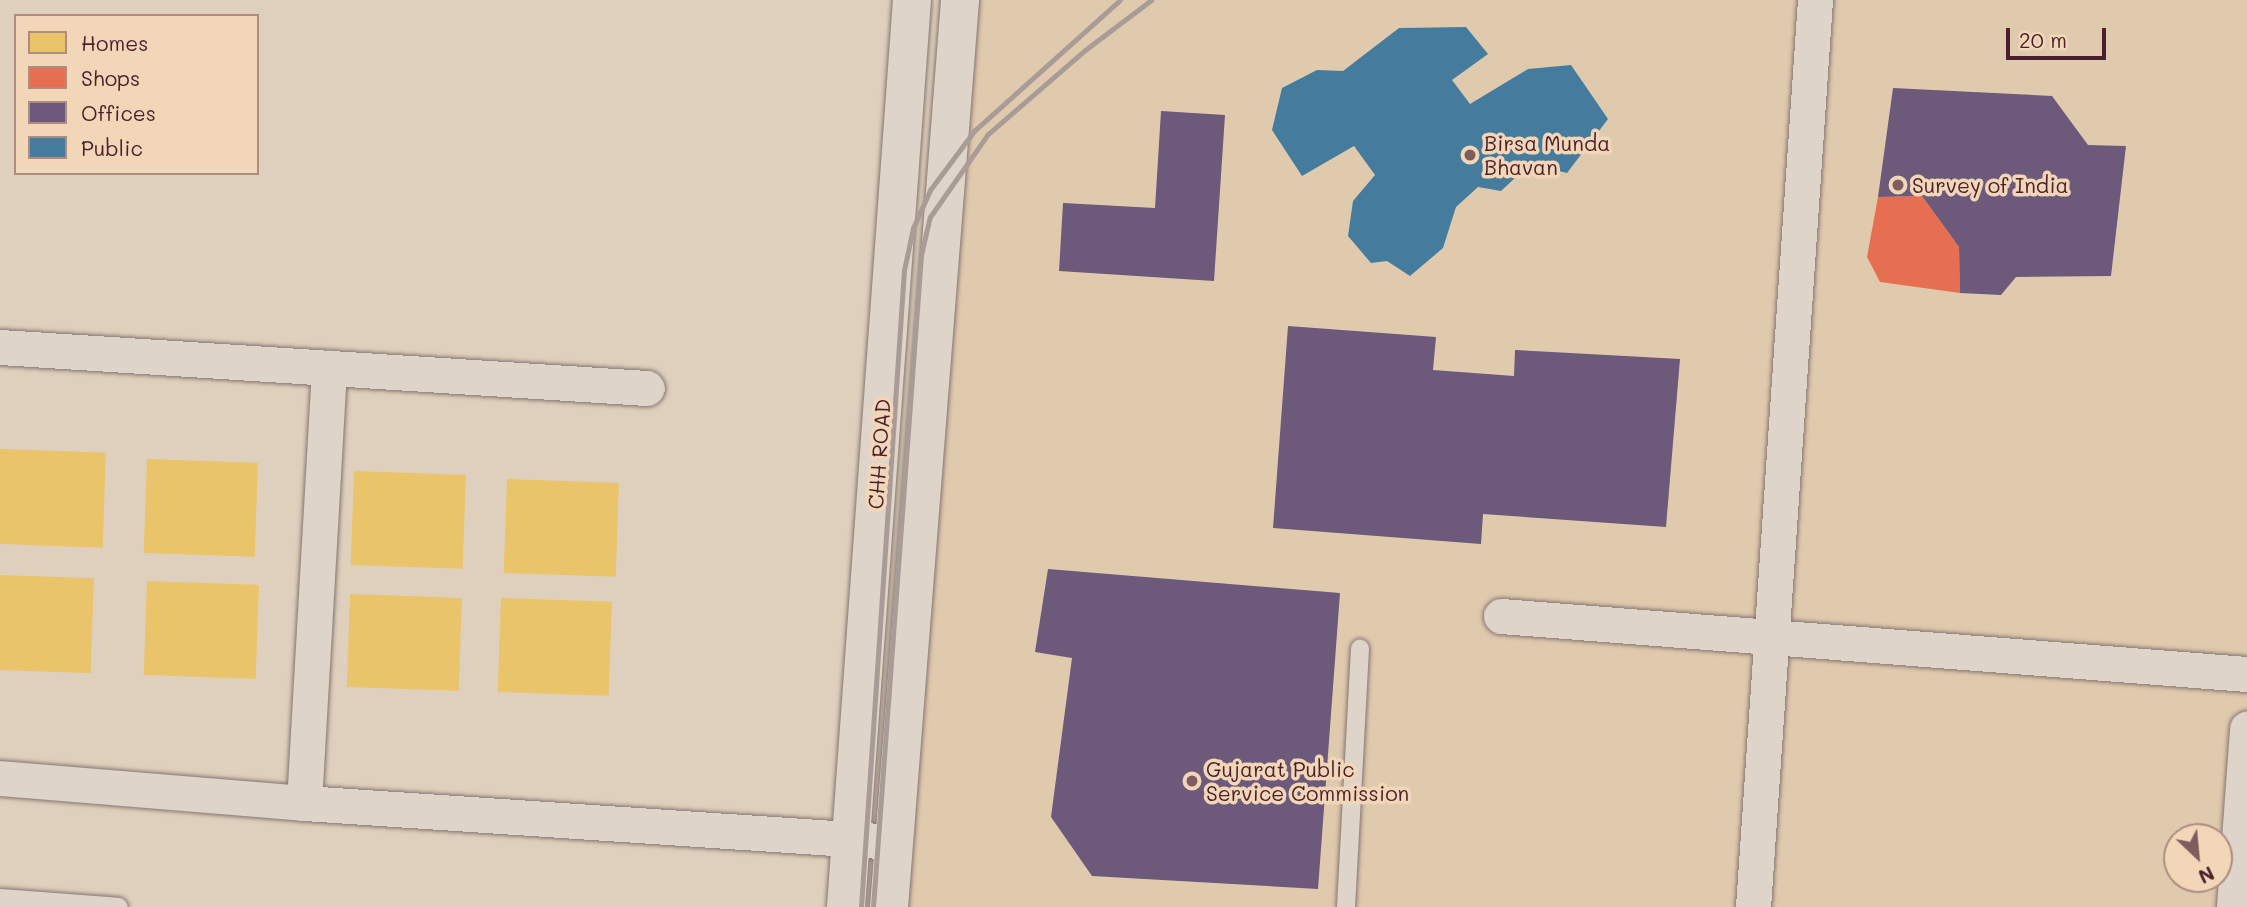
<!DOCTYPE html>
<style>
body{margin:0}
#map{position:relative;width:2247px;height:907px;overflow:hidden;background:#dfd0bd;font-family:Mali,sans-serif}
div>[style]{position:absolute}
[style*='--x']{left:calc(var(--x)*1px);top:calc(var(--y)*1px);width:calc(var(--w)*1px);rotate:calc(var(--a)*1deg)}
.built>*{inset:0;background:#e0caae}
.homes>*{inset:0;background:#e9c46a;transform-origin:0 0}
.shops>*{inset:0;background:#e76f51}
.offices>*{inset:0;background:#6d597a}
.public>*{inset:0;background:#457b9d}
.roads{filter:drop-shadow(0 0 2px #857670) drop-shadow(0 0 2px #857670)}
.service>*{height:18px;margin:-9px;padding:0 9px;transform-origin:9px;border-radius:9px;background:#ded4c9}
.minor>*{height:35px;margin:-17.5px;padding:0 17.5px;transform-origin:17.5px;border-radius:17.5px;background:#ded4c9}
.tertiary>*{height:38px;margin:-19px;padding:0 19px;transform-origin:19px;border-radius:19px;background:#ded4c9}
.rail>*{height:5px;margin:-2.5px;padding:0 2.5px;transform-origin:2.5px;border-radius:2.5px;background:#a99c96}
.dots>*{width:19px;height:19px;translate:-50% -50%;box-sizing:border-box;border:4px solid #f1d6b8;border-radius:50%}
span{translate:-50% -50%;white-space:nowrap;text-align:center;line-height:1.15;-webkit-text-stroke:7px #f1d6b8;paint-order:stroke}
.poi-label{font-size:21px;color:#4a1f2b}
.left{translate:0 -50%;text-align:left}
.street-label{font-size:21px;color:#4a1f2b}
.legend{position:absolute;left:14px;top:14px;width:245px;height:161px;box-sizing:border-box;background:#f1d6b8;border:2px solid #ae8d80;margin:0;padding:9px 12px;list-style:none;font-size:21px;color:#4a1f2b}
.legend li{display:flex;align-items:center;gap:14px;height:35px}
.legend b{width:35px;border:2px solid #ae8d80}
.north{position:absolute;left:2163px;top:823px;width:70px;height:70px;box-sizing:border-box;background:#f1d6b8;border:2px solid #ae8d80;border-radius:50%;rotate:154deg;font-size:19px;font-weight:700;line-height:28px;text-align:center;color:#4a1f2b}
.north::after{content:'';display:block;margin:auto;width:24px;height:32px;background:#7e5d5e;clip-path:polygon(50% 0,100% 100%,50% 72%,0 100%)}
.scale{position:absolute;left:2006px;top:28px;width:100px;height:32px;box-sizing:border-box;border:4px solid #4a1f2b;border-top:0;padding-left:9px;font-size:21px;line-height:24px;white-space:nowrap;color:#4a1f2b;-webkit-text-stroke:5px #f1d6b8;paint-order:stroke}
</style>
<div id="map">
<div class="built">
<div style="clip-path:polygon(evenodd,965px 0,2247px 0,2247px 907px,908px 907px,965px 0,2177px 837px,2219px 837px,2219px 879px,2177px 879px,2177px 837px)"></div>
</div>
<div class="homes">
<div style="left:0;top:449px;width:106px;height:95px;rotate:2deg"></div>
<div style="left:147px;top:459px;width:111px;height:94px;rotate:2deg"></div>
<div style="left:354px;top:471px;width:112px;height:94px;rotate:2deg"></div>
<div style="left:507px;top:479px;width:112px;height:94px;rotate:2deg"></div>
<div style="left:0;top:575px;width:94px;height:95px;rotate:2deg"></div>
<div style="left:147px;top:581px;width:112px;height:94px;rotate:2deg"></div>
<div style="left:350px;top:594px;width:112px;height:93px;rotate:2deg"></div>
<div style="left:501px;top:598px;width:111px;height:94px;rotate:2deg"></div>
</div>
<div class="shops">
<div style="clip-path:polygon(1922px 196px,1959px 247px,1960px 293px,1880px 282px,1867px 257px,1878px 197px)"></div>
</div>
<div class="offices">
<div style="clip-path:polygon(1893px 88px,2052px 96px,2088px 145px,2126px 146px,2111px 276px,2016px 277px,2001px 295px,1960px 293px,1959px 247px,1922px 196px,1878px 197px)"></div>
<div style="clip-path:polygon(1161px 111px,1225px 115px,1214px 281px,1059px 271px,1063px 203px,1155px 208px)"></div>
<div style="clip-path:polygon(1288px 326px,1436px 337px,1433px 370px,1514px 376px,1515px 350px,1680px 359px,1666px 527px,1483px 514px,1481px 544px,1273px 528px)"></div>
<div style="clip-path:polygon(1048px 569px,1340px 593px,1318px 889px,1092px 876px,1051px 817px,1072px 658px,1035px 652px)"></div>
</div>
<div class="public">
<div style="clip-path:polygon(1466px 27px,1488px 54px,1452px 80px,1470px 104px,1528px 69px,1571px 65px,1608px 119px,1567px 173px,1530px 164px,1501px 191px,1478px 187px,1456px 207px,1443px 248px,1410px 276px,1387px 261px,1371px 263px,1348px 236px,1353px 201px,1375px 175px,1354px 146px,1302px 176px,1272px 130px,1282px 88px,1317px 70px,1343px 71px,1399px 28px)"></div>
</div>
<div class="roads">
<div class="service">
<div style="--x:0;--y:898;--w:119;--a:4.3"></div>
<div style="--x:1346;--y:907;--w:259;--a:-86.9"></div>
</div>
<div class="minor">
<div style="--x:0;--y:347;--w:648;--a:3.63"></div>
<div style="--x:1501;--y:616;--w:748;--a:4.45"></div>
<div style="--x:0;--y:778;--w:305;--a:4.7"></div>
<div style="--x:304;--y:803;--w:591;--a:3.78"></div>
<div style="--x:304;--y:803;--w:436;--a:-86.7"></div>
<div style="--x:1753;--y:907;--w:909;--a:-86.09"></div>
<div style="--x:2234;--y:907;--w:179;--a:-85.8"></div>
</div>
<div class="tertiary">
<div style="--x:846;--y:907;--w:909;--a:-85.84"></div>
<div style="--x:889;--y:907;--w:910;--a:-85.52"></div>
</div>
</div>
<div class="rail">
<div style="--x:861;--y:907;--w:638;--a:-86.14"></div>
<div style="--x:904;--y:270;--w:43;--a:-77.9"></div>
<div style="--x:913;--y:228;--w:42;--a:-65.9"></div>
<div style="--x:930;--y:190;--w:74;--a:-53.3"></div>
<div style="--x:974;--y:131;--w:196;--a:-41.9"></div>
<div style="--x:873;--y:907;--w:654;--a:-85.79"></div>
<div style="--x:921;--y:255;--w:39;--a:-77"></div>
<div style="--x:930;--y:217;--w:101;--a:-55.1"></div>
<div style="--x:988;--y:134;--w:128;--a:-40.9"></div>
<div style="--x:1085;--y:50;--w:83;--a:-37.1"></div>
</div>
<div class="dots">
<div style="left:1470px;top:155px;background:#7e5d5e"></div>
<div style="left:1898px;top:185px;background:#7e5d5e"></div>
<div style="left:1192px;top:781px;background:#7e5d5e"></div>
</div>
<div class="poi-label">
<span class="left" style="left:1484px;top:155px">Birsa Munda<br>Bhavan</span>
<span class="left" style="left:1912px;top:185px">Survey of India</span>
<span class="left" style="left:1206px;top:781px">Gujarat Public<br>Service Commission</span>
</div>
<div class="street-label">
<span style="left:879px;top:454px;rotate:-86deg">CHH ROAD</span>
</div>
<ul class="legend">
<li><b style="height:19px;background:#e9c46a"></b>Homes</li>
<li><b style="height:19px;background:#e76f51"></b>Shops</li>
<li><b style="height:19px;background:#6d597a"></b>Offices</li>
<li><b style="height:19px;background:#457b9d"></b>Public</li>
</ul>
<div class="north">N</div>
<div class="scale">20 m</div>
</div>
